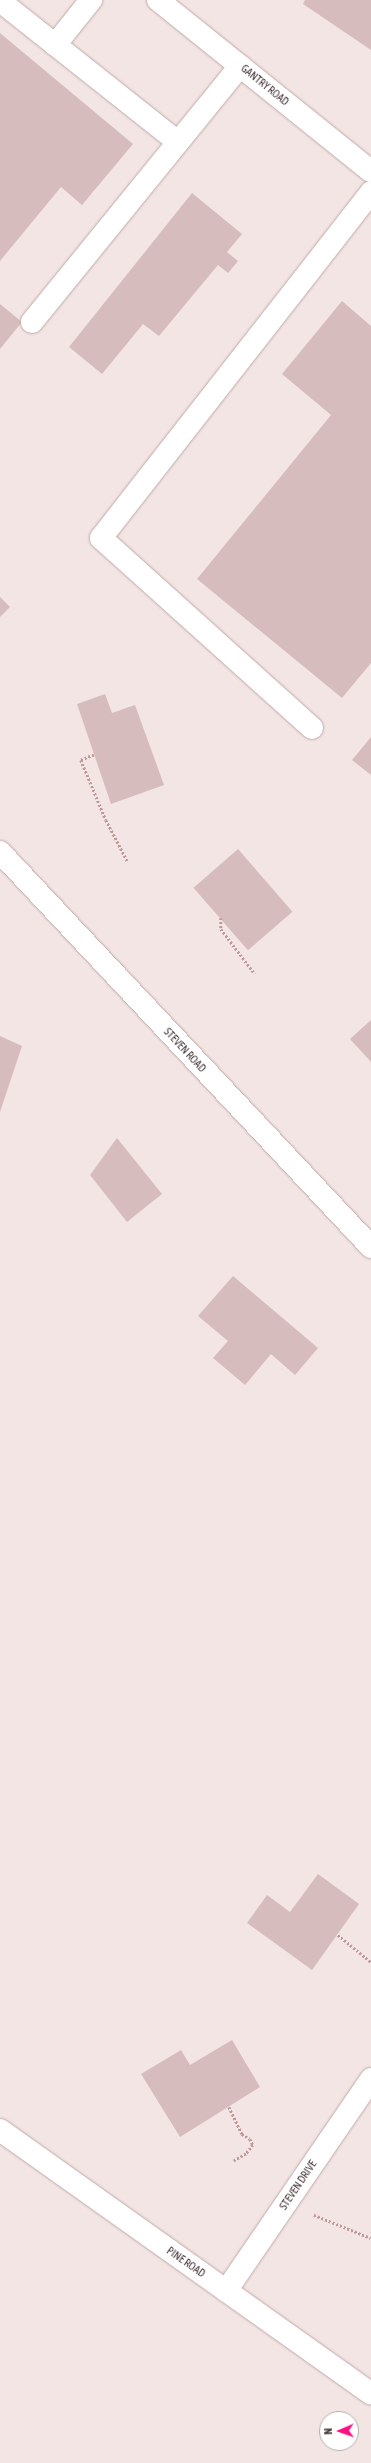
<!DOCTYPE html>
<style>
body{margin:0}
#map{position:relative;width:371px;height:2463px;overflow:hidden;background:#f2e5e4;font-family:"Asap Condensed",sans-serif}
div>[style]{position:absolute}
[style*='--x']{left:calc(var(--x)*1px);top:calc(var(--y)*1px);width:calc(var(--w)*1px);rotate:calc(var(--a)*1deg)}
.building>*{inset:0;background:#d7bcbd;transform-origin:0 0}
.path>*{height:2.5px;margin-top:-1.25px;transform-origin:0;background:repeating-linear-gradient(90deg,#c09898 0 2px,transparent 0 4px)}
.roads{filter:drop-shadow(0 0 1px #c1aaaa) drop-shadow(0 0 1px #c1aaaa)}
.minor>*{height:22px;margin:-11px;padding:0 11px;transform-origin:11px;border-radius:11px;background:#fff}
span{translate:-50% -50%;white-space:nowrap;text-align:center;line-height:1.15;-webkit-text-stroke:3.5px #fff;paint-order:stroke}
.street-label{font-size:11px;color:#453435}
.north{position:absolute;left:319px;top:2411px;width:40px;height:40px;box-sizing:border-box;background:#fff;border:1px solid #b5aeae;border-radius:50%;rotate:268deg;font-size:11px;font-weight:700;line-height:16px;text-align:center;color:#453435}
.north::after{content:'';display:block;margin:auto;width:14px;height:18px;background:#fd1084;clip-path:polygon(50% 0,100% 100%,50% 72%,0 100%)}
</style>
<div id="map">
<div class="building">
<div style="clip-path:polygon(305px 0,371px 0,371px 50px,303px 4px)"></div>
<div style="clip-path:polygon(0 33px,133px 144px,82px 205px,61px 187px,0 261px)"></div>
<div style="clip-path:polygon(192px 193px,242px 234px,227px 252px,238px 261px,228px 273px,218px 265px,159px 336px,143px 324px,102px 374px,69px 347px)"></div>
<div style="clip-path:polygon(342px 301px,371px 326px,371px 663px,342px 698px,197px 579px,331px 415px,282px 374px)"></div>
<div style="clip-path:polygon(0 304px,22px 322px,0 349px)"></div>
<div style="clip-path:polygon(0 597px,10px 607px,0 617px)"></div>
<div style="clip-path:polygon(105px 694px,112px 713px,135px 705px,164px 785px,111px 804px,77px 704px)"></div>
<div style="clip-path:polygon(371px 737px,371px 775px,352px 760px)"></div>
<div style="left:238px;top:849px;width:83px;height:59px;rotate:49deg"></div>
<div style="clip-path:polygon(371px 1020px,371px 1062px,350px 1039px)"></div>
<div style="clip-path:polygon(0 1036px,22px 1046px,0 1112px)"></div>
<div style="clip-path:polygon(117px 1138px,162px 1194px,127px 1222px,90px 1175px)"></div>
<div style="clip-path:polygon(233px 1276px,318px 1348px,295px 1375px,271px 1354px,245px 1385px,213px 1358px,228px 1341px,198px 1316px)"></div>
<div style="clip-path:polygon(318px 1874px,359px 1904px,312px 1970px,247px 1923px,267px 1895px,290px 1912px)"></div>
<div style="clip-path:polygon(232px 2040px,260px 2087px,180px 2137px,141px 2074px,181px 2050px,190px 2065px)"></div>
</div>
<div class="path">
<div style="--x:94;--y:755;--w:14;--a:159"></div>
<div style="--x:81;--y:760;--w:65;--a:67.4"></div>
<div style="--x:106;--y:820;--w:47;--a:62.4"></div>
<div style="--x:221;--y:918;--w:11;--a:90"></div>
<div style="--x:221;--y:929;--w:56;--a:52.9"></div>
<div style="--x:338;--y:1935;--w:43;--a:39.3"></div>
<div style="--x:229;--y:2107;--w:30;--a:64"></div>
<div style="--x:242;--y:2134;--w:9;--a:32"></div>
<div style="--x:250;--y:2139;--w:7;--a:63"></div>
<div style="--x:253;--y:2145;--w:11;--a:128"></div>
<div style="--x:246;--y:2154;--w:14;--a:150"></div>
<div style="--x:314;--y:2215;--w:61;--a:22"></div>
</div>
<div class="roads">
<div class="minor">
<div style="--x:158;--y:0;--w:273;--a:38.8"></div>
<div style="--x:0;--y:1;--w:227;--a:38.4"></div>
<div style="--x:55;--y:45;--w:58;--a:-51.3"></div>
<div style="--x:32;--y:322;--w:330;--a:-50.9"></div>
<div style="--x:312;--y:728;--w:284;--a:-138"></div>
<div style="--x:101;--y:538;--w:439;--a:-52"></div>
<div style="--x:0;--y:852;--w:542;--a:46.79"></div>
<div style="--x:0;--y:2130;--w:455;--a:35.4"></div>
<div style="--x:226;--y:2291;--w:257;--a:-55.6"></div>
</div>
</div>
<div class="street-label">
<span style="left:265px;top:85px;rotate:39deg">GANTRY ROAD</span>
<span style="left:185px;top:1050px;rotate:47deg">STEVEN ROAD</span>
<span style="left:298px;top:2185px;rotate:-56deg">STEVEN DRIVE</span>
<span style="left:186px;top:2262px;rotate:35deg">PINE ROAD</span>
</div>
<div class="north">N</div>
</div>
